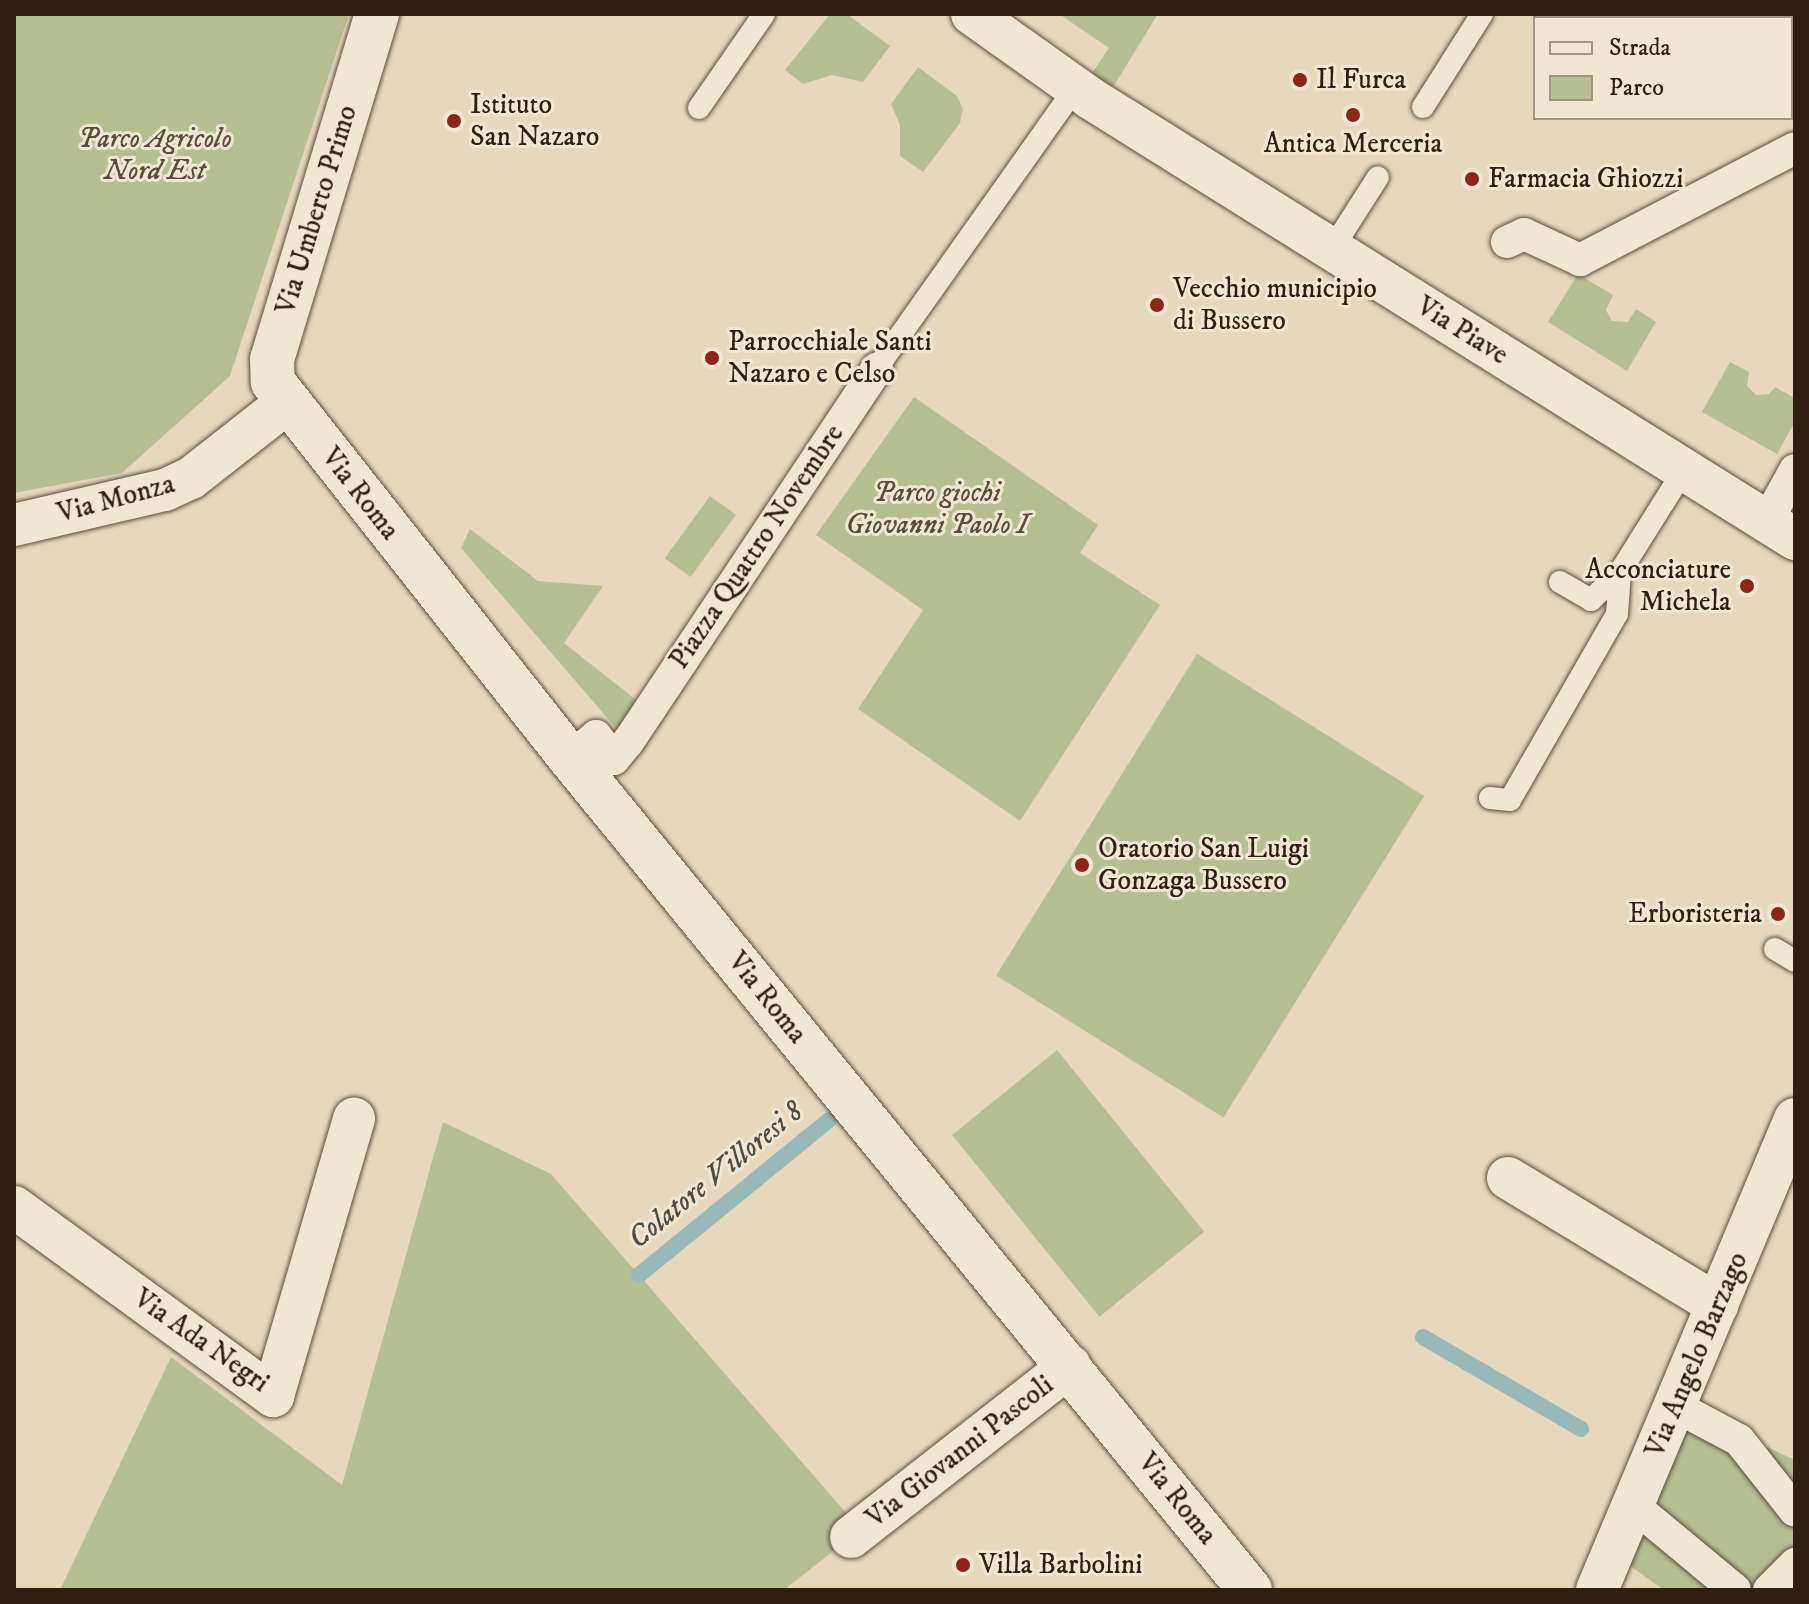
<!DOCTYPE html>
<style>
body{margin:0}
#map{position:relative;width:1809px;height:1604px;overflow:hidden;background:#e7d8bd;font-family:"IM FELL DW Pica",serif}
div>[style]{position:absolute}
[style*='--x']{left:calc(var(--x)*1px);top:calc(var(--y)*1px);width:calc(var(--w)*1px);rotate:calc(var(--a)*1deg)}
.green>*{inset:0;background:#b5bf92;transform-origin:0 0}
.stream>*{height:16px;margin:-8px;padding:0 8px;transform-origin:8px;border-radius:8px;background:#98b9b7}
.roads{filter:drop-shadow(0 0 2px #5e4c3b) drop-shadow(0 0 2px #5e4c3b)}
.service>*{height:22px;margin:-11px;padding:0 11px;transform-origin:11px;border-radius:11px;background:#efe6d4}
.pedestrian>*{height:32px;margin:-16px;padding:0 16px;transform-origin:16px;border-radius:16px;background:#efe6d4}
.minor>*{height:42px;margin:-21px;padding:0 21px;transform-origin:21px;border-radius:21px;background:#efe6d4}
.tertiary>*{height:44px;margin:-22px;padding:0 22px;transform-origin:22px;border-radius:22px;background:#efe6d4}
.dots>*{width:22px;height:22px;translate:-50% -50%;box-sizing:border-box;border:4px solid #efe6d4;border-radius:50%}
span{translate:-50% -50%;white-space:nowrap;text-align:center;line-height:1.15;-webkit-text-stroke:6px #efe6d4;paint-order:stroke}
.poi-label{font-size:28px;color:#301e10}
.left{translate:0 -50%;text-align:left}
.right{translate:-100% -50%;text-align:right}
.park-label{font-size:28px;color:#584e37;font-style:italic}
.street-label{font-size:28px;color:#301e10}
.water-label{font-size:30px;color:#4f4c42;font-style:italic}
.frame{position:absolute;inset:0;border:16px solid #301e10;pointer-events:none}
.legend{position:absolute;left:1533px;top:16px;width:260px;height:104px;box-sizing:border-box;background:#efe6d4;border:2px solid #a39686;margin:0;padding:10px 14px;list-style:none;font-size:24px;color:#301e10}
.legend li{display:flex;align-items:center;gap:16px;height:40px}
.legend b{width:40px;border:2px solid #a39686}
</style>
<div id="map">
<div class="green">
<div style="clip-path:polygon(14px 14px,349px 14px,230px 376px,122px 473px,14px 493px)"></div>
<div style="clip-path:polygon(830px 14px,848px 15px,890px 46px,863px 82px,832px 75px,803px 84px,785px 70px)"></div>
<div style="clip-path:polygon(1059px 14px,1158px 14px,1102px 105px,1080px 91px,1109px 48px)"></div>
<div style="clip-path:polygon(918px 67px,957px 96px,963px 109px,960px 123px,923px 172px,900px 156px,900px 125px,891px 104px)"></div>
<div style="clip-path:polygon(1578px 274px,1613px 295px,1606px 310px,1612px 321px,1628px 322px,1636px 309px,1656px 322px,1627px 371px,1548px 322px)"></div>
<div style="clip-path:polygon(1730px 362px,1749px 372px,1747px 386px,1756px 395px,1769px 394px,1775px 387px,1795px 398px,1795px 422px,1777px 454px,1702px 412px)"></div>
<div style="clip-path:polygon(914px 397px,1098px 525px,1080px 553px,1160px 605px,1020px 821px,858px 709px,923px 610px,816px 535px)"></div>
<div style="left:710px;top:496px;width:32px;height:77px;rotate:36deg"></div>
<div style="clip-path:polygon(470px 529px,538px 581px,603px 586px,564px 643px,649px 710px,628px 742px,461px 548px)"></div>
<div style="left:1197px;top:654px;width:268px;height:379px;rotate:32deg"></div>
<div style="left:1057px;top:1050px;width:234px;height:135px;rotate:51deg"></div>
<div style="clip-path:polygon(443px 1122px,551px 1174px,854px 1522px,851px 1537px,784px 1590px,60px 1590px,171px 1357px,342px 1485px)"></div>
<div style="clip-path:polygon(1687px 1410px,1795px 1460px,1795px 1590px,1664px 1590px,1623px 1561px)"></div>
</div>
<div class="stream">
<div style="--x:639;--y:1275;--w:245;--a:-39.2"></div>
<div style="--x:1423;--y:1337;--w:183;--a:30.2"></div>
</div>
<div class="roads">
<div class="service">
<div style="--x:1423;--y:107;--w:110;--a:-57.6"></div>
<div style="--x:699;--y:108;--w:114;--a:-55.3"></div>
<div style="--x:1332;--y:249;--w:85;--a:-57.4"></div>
<div style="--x:877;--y:368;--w:343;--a:-54.7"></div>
<div style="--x:1560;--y:582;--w:36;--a:30"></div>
<div style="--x:1591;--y:600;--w:40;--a:-44"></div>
<div style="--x:1620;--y:572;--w:120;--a:-57.9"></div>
<div style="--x:1490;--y:798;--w:20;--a:6"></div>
<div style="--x:1510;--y:800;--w:215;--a:-60.1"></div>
<div style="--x:1617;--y:614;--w:42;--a:-85.9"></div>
<div style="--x:1775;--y:949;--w:23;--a:31"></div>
</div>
<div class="pedestrian">
<div style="--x:1775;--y:14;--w:4;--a:63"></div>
<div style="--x:1791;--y:48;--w:9;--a:63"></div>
<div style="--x:1507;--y:242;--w:19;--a:-25"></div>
<div style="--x:1524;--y:234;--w:62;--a:24.9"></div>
<div style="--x:1580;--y:260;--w:242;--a:-27.5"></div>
<div style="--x:1767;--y:521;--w:58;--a:-61.2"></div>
<div style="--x:570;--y:758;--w:34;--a:-40"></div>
<div style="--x:596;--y:736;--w:29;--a:52"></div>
<div style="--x:614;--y:759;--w:22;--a:-51"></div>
<div style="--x:628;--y:742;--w:449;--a:-56.3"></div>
<div style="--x:1675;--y:1406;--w:72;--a:28"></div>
<div style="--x:1739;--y:1440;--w:90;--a:51.7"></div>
<div style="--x:1634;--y:1506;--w:131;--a:39.7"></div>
<div style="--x:1769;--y:1590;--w:37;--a:-45"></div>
</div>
<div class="minor">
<div style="--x:972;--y:14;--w:145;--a:35.4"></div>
<div style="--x:1090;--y:98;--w:832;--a:32.03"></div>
<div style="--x:14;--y:525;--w:155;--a:-13.1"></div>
<div style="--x:165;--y:490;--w:29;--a:-25"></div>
<div style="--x:191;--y:478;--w:123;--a:-38.1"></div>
<div style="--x:1508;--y:1178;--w:245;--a:31.2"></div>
<div style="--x:14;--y:1207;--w:321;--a:36.1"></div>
<div style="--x:273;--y:1396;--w:289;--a:-73.7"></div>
<div style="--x:851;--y:1537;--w:278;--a:-38"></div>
<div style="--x:1597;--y:1590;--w:511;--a:-67.2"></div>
</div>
<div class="tertiary">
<div style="--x:377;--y:14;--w:361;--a:106.9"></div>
<div style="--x:272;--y:359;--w:23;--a:88"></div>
<div style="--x:273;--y:382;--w:479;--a:51.7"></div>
<div style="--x:570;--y:758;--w:1075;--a:50.74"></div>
</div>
</div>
<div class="dots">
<div style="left:1300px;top:80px;background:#8f2418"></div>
<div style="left:1353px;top:115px;background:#8f2418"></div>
<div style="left:454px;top:121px;background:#8f2418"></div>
<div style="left:1472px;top:179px;background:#8f2418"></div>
<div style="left:1157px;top:305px;background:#8f2418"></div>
<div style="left:712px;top:358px;background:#8f2418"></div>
<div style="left:1747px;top:586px;background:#8f2418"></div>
<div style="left:1082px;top:865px;background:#8f2418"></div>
<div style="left:1778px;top:914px;background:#8f2418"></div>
<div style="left:963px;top:1565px;background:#8f2418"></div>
</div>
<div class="poi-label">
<span class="left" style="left:1316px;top:80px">Il Furca</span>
<span class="left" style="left:470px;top:121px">Istituto<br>San Nazaro</span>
<span style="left:1353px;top:144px">Antica Merceria</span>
<span class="left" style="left:1488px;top:179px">Farmacia Ghiozzi</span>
<span class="left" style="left:1173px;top:305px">Vecchio municipio<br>di Bussero</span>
<span class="left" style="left:728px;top:358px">Parrocchiale Santi<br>Nazaro e Celso</span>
<span class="right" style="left:1731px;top:586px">Acconciature<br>Michela</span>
<span class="left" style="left:1098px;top:865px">Oratorio San Luigi<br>Gonzaga Bussero</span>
<span class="right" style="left:1762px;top:914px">Erboristeria</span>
<span class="left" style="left:979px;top:1565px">Villa Barbolini</span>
</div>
<div class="park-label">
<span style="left:155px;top:155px">Parco Agricolo<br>Nord Est</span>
<span style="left:937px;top:509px">Parco giochi<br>Giovanni Paolo I</span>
</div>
<div class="street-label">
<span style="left:317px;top:210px;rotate:-73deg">Via Umberto Primo</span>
<span style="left:1462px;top:331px;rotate:32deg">Via Piave</span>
<span style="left:360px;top:494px;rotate:52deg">Via Roma</span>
<span style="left:116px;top:499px;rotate:-15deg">Via Monza</span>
<span style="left:757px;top:547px;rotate:-56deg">Piazza Quattro Novembre</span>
<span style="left:767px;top:998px;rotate:51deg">Via Roma</span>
<span style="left:201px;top:1341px;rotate:35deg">Via Ada Negri</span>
<span style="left:1697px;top:1355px;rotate:-67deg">Via Angelo Barzago</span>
<span style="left:960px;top:1452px;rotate:-38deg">Via Giovanni Pascoli</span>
<span style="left:1177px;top:1499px;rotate:51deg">Via Roma</span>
</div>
<div class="water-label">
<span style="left:716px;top:1176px;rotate:-39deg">Colatore Villoresi 8</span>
</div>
<div class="frame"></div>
<ul class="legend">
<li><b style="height:10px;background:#efe6d4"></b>Strada</li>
<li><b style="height:22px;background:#b5bf92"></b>Parco</li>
</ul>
</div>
